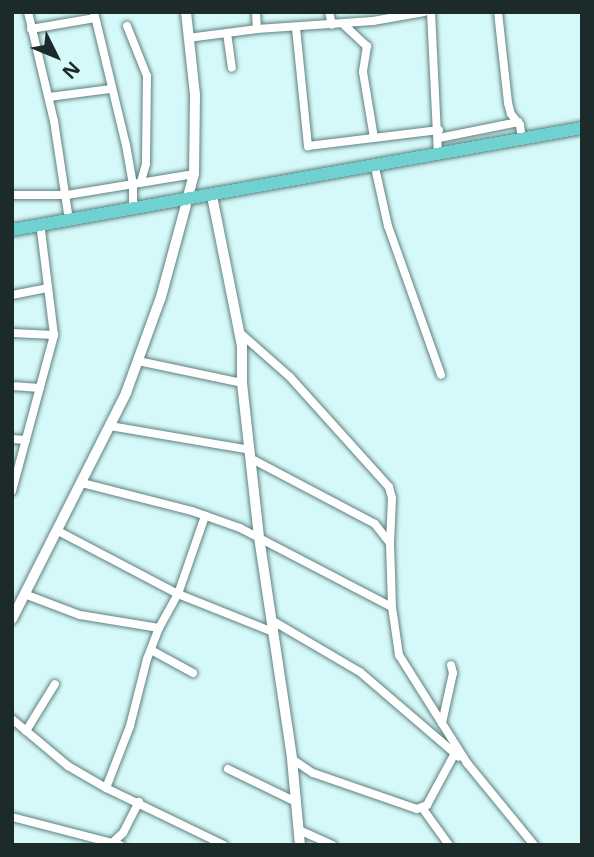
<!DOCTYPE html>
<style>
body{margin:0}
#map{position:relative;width:594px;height:857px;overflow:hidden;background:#d5f9f8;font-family:"Noto Sans",sans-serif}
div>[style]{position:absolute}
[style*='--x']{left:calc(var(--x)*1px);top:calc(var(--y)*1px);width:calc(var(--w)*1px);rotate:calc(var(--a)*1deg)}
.roads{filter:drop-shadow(0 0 2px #5f8080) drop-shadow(0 0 2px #5f8080)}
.street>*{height:8px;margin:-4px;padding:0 4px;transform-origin:4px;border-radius:4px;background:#fff}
.secondary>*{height:10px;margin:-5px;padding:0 5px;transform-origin:5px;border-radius:5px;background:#fff}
.primary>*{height:12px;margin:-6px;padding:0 6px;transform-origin:6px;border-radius:6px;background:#70d1d1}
span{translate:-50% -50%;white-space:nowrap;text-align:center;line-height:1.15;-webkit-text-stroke:5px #d5f9f8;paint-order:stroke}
.frame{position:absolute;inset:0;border:14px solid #1c2a2a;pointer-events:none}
.north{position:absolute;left:21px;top:21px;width:70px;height:70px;-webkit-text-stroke:5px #d5f9f8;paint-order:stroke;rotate:133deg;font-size:19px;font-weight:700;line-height:28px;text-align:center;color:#1c2a2a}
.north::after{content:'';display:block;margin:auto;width:24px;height:32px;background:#1c2a2a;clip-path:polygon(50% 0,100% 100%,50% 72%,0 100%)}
</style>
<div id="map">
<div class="roads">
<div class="street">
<div style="--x:28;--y:12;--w:112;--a:76.6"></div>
<div style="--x:54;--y:121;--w:100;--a:81.4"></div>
<div style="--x:94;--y:12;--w:137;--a:76.5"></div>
<div style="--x:126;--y:145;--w:39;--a:80"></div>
<div style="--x:133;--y:183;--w:26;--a:90"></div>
<div style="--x:256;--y:12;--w:17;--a:87"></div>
<div style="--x:329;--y:12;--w:13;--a:77"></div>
<div style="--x:431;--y:12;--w:142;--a:87.2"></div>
<div style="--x:498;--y:12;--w:92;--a:83.7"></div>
<div style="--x:508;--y:103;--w:11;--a:75"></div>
<div style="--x:511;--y:114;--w:14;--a:51"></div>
<div style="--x:520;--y:125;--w:14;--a:82"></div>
<div style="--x:343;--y:24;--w:33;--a:43"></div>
<div style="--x:367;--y:46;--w:26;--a:99"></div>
<div style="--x:363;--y:72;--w:67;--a:80.5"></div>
<div style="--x:127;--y:26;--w:54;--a:68.2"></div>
<div style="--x:147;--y:76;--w:88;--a:90.7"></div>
<div style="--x:146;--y:164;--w:19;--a:106"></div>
<div style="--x:296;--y:28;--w:119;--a:84.2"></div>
<div style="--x:308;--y:146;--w:132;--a:-7"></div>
<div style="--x:31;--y:29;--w:65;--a:-9.8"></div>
<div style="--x:227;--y:33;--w:35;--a:82"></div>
<div style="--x:188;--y:38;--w:70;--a:-7.4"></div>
<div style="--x:257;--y:29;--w:116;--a:-3.9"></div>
<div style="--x:373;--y:21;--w:52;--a:-10"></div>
<div style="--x:49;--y:97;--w:63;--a:-7.4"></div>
<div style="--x:439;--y:138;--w:81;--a:-11.4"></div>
<div style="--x:376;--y:172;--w:55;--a:77.5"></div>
<div style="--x:388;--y:226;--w:158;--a:70.4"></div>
<div style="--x:12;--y:195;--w:55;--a:0"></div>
<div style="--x:67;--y:195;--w:129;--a:-9.4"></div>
<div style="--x:12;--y:295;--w:37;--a:-11"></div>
<div style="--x:239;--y:332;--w:68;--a:41.4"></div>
<div style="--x:290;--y:377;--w:148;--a:48"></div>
<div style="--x:389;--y:487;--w:11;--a:75"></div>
<div style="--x:392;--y:498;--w:45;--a:92.5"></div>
<div style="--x:12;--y:333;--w:42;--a:2.7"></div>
<div style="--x:138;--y:361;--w:106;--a:11.9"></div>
<div style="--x:12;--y:386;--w:28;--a:4"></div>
<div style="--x:110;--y:426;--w:142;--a:9.7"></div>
<div style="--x:12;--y:439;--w:14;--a:4"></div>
<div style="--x:250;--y:458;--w:141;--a:27.8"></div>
<div style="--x:375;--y:524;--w:24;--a:52"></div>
<div style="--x:390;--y:543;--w:64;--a:88.2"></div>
<div style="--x:392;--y:607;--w:49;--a:81.7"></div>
<div style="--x:399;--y:655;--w:128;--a:57.8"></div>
<div style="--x:467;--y:763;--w:106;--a:50.7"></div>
<div style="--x:82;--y:483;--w:114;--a:14.3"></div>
<div style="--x:192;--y:511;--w:51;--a:19.5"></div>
<div style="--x:240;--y:528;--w:171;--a:27.5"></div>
<div style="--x:12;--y:491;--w:162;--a:-74.9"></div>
<div style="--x:54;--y:335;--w:105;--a:-97.1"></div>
<div style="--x:58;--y:531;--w:136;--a:27.7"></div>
<div style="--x:178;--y:594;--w:102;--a:21.8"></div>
<div style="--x:27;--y:595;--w:57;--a:20.7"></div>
<div style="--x:80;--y:615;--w:80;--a:9.3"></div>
<div style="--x:273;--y:621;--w:101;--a:30.4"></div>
<div style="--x:360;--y:672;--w:130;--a:40.6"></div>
<div style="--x:151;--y:650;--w:48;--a:28.7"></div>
<div style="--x:12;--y:719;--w:73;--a:40"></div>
<div style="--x:68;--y:766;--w:44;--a:30.1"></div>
<div style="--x:106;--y:788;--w:131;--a:25.8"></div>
<div style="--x:442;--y:723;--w:51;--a:-77.6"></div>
<div style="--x:453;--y:673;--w:8;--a:-104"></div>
<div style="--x:26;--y:731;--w:55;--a:-58.3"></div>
<div style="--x:292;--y:759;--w:25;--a:34"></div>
<div style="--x:313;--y:773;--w:110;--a:19.1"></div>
<div style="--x:417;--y:809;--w:11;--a:-22"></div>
<div style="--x:427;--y:805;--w:59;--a:-61.7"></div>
<div style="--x:228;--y:769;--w:76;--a:25.9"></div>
<div style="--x:106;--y:788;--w:66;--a:-68.8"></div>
<div style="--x:130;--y:726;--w:69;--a:-75.8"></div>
<div style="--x:147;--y:659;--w:33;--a:-69"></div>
<div style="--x:159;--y:628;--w:39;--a:-61"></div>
<div style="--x:178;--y:594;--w:83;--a:-70.9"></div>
<div style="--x:423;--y:809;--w:44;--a:54.2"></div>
<div style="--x:12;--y:817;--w:112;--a:14.5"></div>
<div style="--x:299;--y:830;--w:37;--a:24"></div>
<div style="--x:110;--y:845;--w:18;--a:-43"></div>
<div style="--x:123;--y:833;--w:35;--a:-63"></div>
</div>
<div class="secondary">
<div style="--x:186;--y:12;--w:83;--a:83.8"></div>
<div style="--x:195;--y:95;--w:79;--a:90.7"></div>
<div style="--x:194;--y:174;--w:27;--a:105"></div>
<div style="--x:213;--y:201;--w:148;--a:78.7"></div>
<div style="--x:242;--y:346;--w:37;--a:90"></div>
<div style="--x:242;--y:383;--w:155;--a:83.7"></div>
<div style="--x:259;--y:537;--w:224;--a:81.5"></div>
<div style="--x:292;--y:759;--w:86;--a:84.7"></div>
<div style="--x:12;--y:619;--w:253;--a:-63.2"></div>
<div style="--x:126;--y:393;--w:102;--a:-70"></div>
<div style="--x:161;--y:297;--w:95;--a:-74.8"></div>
</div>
<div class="primary">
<div style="--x:12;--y:230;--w:579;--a:-10.15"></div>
</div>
</div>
<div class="frame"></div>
<div class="north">N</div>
</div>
